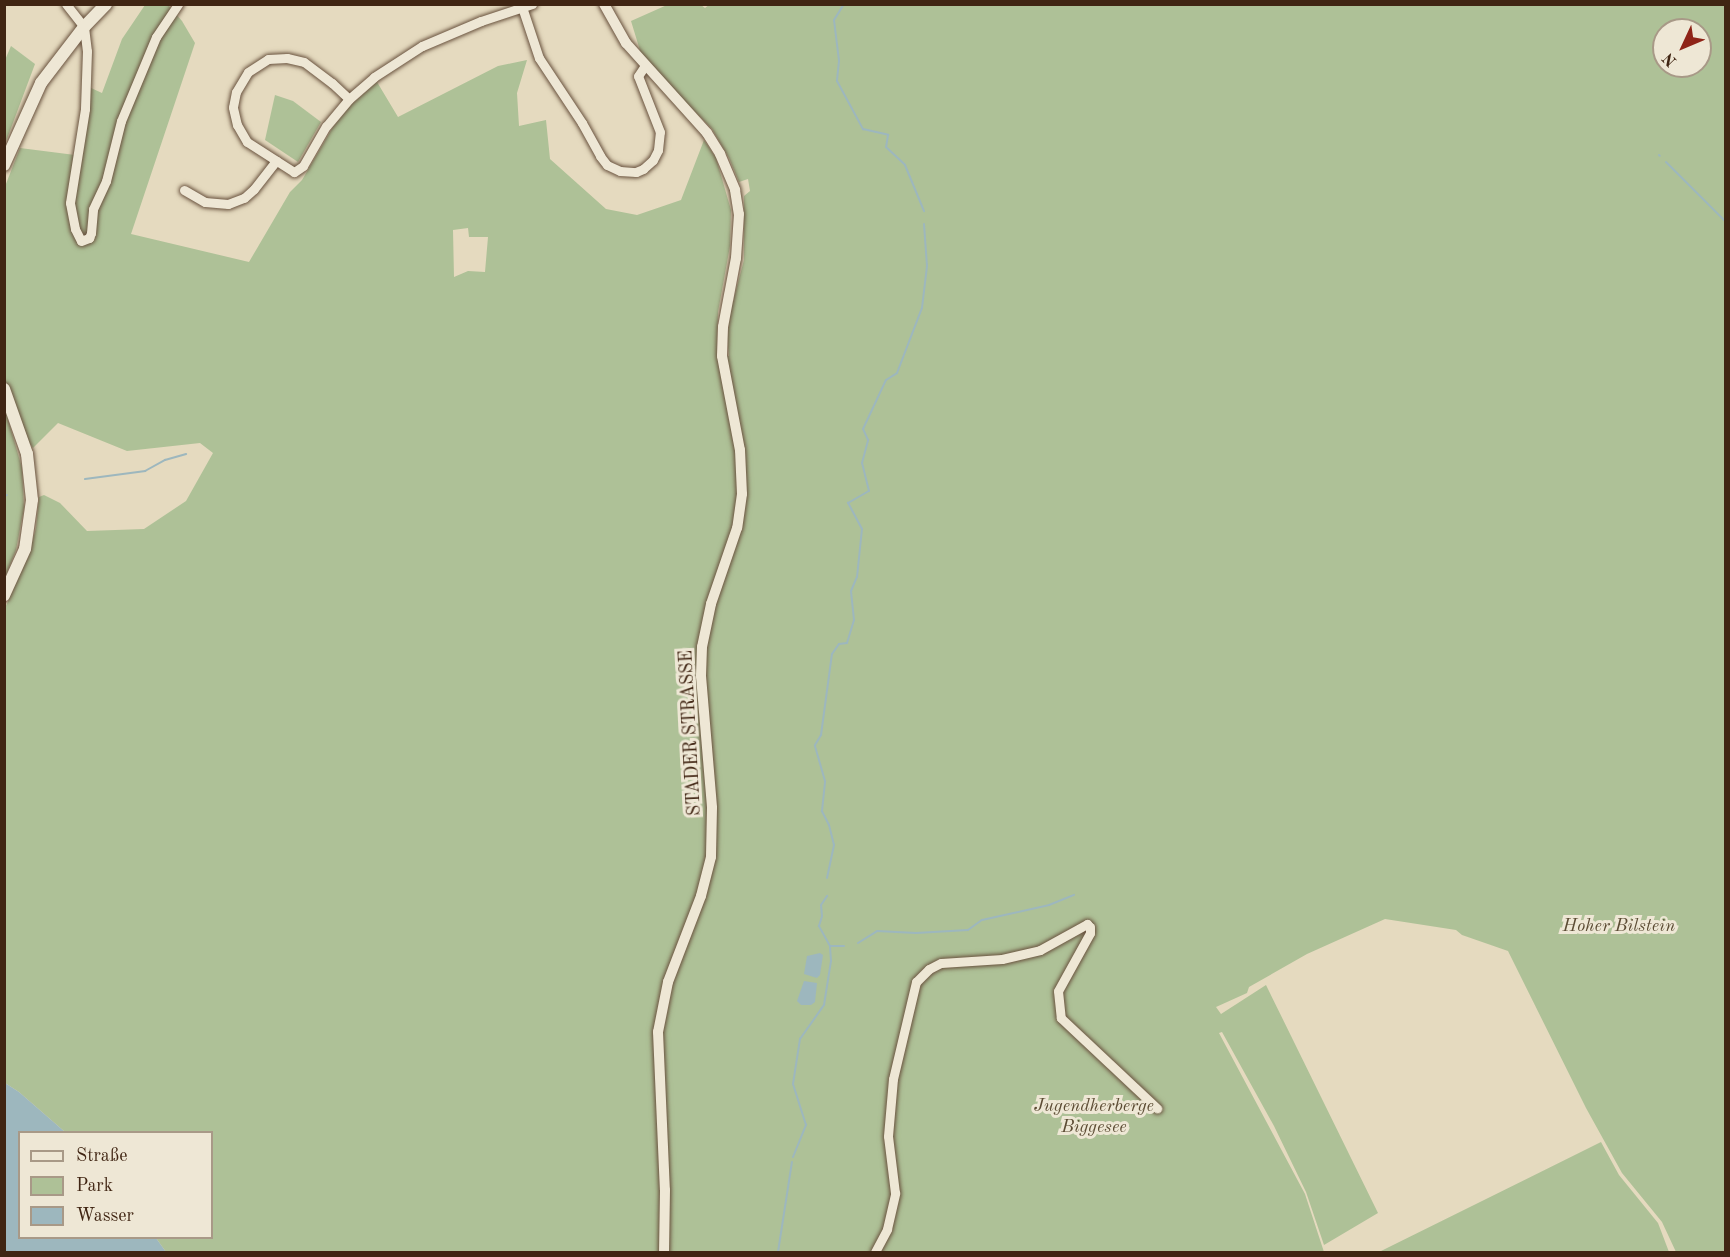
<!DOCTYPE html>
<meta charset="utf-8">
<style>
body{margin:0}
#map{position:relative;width:1730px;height:1257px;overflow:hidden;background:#e5dabf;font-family:"Old Standard TT",serif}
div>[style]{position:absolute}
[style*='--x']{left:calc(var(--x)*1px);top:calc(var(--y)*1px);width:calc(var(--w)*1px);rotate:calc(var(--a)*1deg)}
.green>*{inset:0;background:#aec197}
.water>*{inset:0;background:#9db7be}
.stream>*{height:2px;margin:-1px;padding:0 1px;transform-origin:1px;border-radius:1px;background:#9db7be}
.roads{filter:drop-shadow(0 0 2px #69523e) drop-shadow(0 0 2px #69523e)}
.minor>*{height:9px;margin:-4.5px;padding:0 4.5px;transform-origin:4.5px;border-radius:4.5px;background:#eee7d5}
.tertiary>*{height:10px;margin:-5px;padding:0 5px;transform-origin:5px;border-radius:5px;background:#eee7d5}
.secondary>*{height:12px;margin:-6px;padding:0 6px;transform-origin:6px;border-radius:6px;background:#eee7d5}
span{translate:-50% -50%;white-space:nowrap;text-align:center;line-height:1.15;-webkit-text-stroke:6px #eee7d5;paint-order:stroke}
.street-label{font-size:18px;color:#402513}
.park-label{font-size:18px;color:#5c4c34;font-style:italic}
.frame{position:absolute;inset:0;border:6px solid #402513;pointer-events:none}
.legend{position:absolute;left:18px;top:1131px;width:195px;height:108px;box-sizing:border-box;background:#eee7d5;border:2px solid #a89987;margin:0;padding:8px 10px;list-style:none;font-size:18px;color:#402513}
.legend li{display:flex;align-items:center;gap:12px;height:30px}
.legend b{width:30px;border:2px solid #a89987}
.north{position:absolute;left:1652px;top:18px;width:60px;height:60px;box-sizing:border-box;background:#eee7d5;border:2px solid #a89987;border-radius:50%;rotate:226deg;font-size:16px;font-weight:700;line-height:24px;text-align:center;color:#402513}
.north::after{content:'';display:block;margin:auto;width:21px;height:27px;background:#8f2418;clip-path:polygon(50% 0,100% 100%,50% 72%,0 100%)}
</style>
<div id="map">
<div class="green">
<div style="clip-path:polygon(evenodd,710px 4px,1725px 5px,1725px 1252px,1676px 1252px,1662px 1222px,1622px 1173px,1586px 1108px,1508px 951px,1462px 935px,1456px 930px,1385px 919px,1307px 954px,1249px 987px,1247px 993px,1216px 1007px,1221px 1014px,1266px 985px,1378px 1213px,1324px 1245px,1306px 1192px,1274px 1126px,1222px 1032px,1219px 1033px,1305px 1194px,1324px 1252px,166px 1252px,156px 1238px,212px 1238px,212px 1132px,65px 1132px,19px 1092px,5px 1083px,5px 608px,29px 554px,36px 528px,39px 497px,44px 495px,60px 503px,87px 531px,144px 529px,186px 501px,213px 453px,200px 443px,127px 451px,58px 423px,33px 448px,20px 430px,5px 378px,4px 189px,20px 148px,75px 155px,68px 201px,81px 241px,90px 243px,85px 240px,79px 228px,74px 203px,91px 88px,102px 93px,122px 39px,145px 5px,168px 5px,182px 21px,195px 43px,131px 234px,249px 262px,290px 192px,302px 180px,333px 127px,351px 105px,377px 82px,398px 117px,498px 66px,527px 60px,517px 93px,519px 126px,546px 120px,550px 159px,606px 209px,637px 215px,681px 200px,704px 140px,716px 158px,731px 210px,730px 246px,718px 312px,717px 356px,729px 356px,727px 338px,731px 309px,744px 260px,744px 196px,750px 191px,748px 179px,739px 182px,729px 158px,712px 129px,642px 57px,631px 21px,667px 5px,701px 5px,705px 8px,710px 4px,1664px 30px,1700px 30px,1700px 66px,1664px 66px,1664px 30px,710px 4px,468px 228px,469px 237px,488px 237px,485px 272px,468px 271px,454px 277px,453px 230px,468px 228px)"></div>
<div style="clip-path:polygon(11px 46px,35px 64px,5px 144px,5px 60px)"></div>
<div style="clip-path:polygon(275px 95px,293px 101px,321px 122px,298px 162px,265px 140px)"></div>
<div style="clip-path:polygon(5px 409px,22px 468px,24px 508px,16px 550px,5px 578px)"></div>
<div style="clip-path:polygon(1601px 1142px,1619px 1175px,1658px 1223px,1669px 1252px,1379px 1252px)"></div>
</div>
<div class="water">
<div style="clip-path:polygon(820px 953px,823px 955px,820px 975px,817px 978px,804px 974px,807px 956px)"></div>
<div style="clip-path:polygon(804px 981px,817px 983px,815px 1002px,811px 1005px,801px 1005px,797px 1001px)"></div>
<div style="clip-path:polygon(5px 1083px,19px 1092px,65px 1132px,20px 1132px,20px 1238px,156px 1238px,166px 1252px,5px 1252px)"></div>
</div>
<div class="stream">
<div style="--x:844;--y:4;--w:19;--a:122"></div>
<div style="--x:834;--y:20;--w:41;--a:83"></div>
<div style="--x:839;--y:61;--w:20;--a:96"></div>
<div style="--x:837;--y:81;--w:55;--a:61.6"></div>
<div style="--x:863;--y:129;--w:26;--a:13"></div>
<div style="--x:888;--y:135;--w:12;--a:99"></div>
<div style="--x:886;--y:147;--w:26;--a:43"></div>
<div style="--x:905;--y:165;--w:50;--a:67.6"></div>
<div style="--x:1659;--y:155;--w:1;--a:45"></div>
<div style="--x:1666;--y:162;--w:85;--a:45"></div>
<div style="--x:85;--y:479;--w:61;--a:-7.6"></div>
<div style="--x:145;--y:471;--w:23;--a:-29"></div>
<div style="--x:165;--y:460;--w:22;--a:-16"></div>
<div style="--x:4;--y:496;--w:3;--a:-18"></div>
<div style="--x:827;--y:878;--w:34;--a:-78"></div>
<div style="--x:834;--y:845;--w:21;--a:-104"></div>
<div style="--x:829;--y:825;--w:16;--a:-117"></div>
<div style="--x:822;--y:811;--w:30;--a:-84"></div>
<div style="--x:825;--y:781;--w:37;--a:-106"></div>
<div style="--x:815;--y:745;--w:12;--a:-59"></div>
<div style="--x:821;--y:735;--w:82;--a:-82.3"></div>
<div style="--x:832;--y:654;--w:12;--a:-55"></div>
<div style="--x:839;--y:644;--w:8;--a:-7"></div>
<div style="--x:847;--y:643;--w:24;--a:-73"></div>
<div style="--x:854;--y:620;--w:29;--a:-96"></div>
<div style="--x:851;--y:591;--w:15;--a:-67"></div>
<div style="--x:857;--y:577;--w:48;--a:-84.1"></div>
<div style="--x:862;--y:529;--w:30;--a:-118"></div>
<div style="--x:848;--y:503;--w:24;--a:-30"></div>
<div style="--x:869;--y:491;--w:29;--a:-104"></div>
<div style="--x:862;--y:463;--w:24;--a:-75"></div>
<div style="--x:868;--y:440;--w:12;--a:-114"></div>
<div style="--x:863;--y:429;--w:54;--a:-64.9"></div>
<div style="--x:886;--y:380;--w:13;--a:-32"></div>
<div style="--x:897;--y:373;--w:70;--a:-69"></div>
<div style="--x:922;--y:308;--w:42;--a:-83.2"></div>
<div style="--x:927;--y:266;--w:42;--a:-94.1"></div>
<div style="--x:858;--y:943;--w:22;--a:-32"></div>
<div style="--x:877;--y:931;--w:39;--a:3"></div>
<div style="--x:916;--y:933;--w:52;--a:-3.3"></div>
<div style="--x:968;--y:930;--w:17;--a:-36"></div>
<div style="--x:982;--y:920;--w:69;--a:-12.6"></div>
<div style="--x:1049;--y:905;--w:27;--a:-22"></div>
<div style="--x:830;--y:946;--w:14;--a:0"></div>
<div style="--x:793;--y:1157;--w:35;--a:-68"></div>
<div style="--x:806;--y:1125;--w:43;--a:-107.6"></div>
<div style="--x:793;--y:1084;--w:46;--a:-81.2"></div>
<div style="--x:800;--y:1039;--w:42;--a:-54.8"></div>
<div style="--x:824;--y:1005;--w:45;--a:-81"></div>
<div style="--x:831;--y:961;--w:15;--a:-94"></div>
<div style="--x:830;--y:946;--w:23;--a:-119"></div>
<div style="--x:819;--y:926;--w:10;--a:-73"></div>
<div style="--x:822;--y:916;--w:11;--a:-95"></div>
<div style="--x:821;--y:905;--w:11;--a:-56"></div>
<div style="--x:778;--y:1252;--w:91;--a:-81.2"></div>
</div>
<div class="roads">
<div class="minor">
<div style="--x:66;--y:4;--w:29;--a:52"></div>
<div style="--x:84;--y:27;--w:24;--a:83"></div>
<div style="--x:87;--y:51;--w:58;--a:92"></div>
<div style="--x:85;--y:109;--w:95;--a:99.1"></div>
<div style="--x:70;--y:203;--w:26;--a:79"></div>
<div style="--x:75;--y:229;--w:13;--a:63"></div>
<div style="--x:81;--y:241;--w:9;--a:-21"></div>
<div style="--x:89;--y:238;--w:5;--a:-68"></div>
<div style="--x:91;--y:233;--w:24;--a:-85"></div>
<div style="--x:93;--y:209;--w:31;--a:-65"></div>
<div style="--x:106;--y:181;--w:62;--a:-76"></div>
<div style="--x:121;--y:121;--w:91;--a:-67.4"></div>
<div style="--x:156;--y:37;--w:40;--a:-56"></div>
<div style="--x:521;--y:4;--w:57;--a:71.6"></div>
<div style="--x:539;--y:58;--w:78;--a:56.5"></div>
<div style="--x:582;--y:123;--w:38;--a:61"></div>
<div style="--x:600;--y:156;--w:11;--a:52"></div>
<div style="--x:607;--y:165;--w:14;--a:25"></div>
<div style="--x:620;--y:171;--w:16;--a:4"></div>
<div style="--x:636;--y:172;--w:8;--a:-23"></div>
<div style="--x:643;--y:169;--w:13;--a:-42"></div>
<div style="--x:653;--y:160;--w:11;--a:-63"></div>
<div style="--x:658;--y:150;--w:18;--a:-84"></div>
<div style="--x:660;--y:132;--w:60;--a:-111.4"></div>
<div style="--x:638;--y:76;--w:11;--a:-56"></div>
<div style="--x:349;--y:99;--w:35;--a:130"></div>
<div style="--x:326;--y:126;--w:46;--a:119.9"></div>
<div style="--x:303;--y:166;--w:11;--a:146"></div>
<div style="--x:294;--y:172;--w:56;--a:-147.4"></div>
<div style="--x:247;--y:142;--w:20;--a:-120"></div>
<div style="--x:237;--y:125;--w:18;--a:-103"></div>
<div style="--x:233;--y:107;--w:15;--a:-79"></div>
<div style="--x:236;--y:92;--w:23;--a:-59"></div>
<div style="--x:248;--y:72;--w:24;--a:-33"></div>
<div style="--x:268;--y:59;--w:19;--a:-3"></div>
<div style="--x:287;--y:58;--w:17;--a:13"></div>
<div style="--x:304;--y:62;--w:35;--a:37"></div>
<div style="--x:332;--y:83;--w:23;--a:43"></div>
<div style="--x:349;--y:99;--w:33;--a:-41"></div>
<div style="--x:374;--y:77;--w:57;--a:-32.9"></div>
<div style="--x:422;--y:46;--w:64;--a:-23"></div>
<div style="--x:481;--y:21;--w:54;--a:-18.4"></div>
<div style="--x:184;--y:190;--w:24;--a:30"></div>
<div style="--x:205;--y:202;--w:23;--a:5"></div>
<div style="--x:228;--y:204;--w:17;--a:-21"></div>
<div style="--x:244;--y:198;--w:13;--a:-42"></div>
<div style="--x:254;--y:189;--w:36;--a:-52"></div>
<div style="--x:875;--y:1252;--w:26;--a:-62"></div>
<div style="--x:887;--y:1229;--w:37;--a:-77"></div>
<div style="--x:895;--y:1193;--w:57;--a:-97"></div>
<div style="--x:888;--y:1136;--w:57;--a:-85"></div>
<div style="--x:893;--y:1079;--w:100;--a:-76.7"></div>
<div style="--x:916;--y:982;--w:18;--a:-45"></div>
<div style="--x:929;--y:969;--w:13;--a:-27"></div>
<div style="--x:941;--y:963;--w:61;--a:-3.8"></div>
<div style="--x:1002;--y:959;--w:39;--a:-13"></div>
<div style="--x:1040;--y:950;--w:54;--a:-29"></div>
<div style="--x:1087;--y:924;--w:4;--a:45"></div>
<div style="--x:1090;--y:927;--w:6;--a:90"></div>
<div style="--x:1090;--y:933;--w:66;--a:118.9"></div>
<div style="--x:1058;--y:991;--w:27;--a:84"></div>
<div style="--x:1061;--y:1018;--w:132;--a:43.2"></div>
</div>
<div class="tertiary">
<div style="--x:604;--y:4;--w:45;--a:60.6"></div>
<div style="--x:626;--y:43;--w:121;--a:48"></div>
<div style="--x:707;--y:133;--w:25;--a:58"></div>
<div style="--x:720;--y:154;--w:39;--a:67"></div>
<div style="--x:735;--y:190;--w:24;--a:81"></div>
<div style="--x:739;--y:214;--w:44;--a:93.9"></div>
<div style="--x:736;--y:258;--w:70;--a:100.7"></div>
<div style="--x:723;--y:327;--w:29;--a:92"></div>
<div style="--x:722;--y:356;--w:96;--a:79.2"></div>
<div style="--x:740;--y:450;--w:44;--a:87.4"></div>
<div style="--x:742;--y:494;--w:34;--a:98"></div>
<div style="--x:737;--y:528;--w:80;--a:108.9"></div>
<div style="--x:711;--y:604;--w:44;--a:101.8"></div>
<div style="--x:702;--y:647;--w:29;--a:92"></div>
<div style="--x:701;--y:676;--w:132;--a:85.2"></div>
<div style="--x:712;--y:808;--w:49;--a:91.2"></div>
<div style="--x:711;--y:857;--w:40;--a:104.4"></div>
<div style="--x:701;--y:896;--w:92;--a:111"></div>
<div style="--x:668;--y:982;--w:51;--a:101.3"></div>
<div style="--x:658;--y:1032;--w:158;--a:87.5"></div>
<div style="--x:665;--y:1190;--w:62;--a:90.9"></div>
</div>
<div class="secondary">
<div style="--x:4;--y:165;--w:90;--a:-65.7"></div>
<div style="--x:41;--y:83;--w:71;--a:-52.5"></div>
<div style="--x:84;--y:27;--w:32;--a:-46"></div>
<div style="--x:4;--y:389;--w:69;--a:70.5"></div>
<div style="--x:27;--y:454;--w:46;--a:83.8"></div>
<div style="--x:32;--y:500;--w:49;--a:98.1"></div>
<div style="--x:25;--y:549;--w:51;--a:114.5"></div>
</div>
</div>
<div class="street-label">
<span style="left:691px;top:733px;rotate:-93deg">STADER STRASSE</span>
</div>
<div class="park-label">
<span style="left:1619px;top:926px">Hoher Bilstein</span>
<span style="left:1094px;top:1117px">Jugendherberge<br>Biggesee</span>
</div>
<div class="frame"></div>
<ul class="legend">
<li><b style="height:8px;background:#eee7d5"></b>Straße</li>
<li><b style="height:16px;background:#aec197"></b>Park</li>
<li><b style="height:16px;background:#9db7be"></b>Wasser</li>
</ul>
<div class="north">N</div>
</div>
